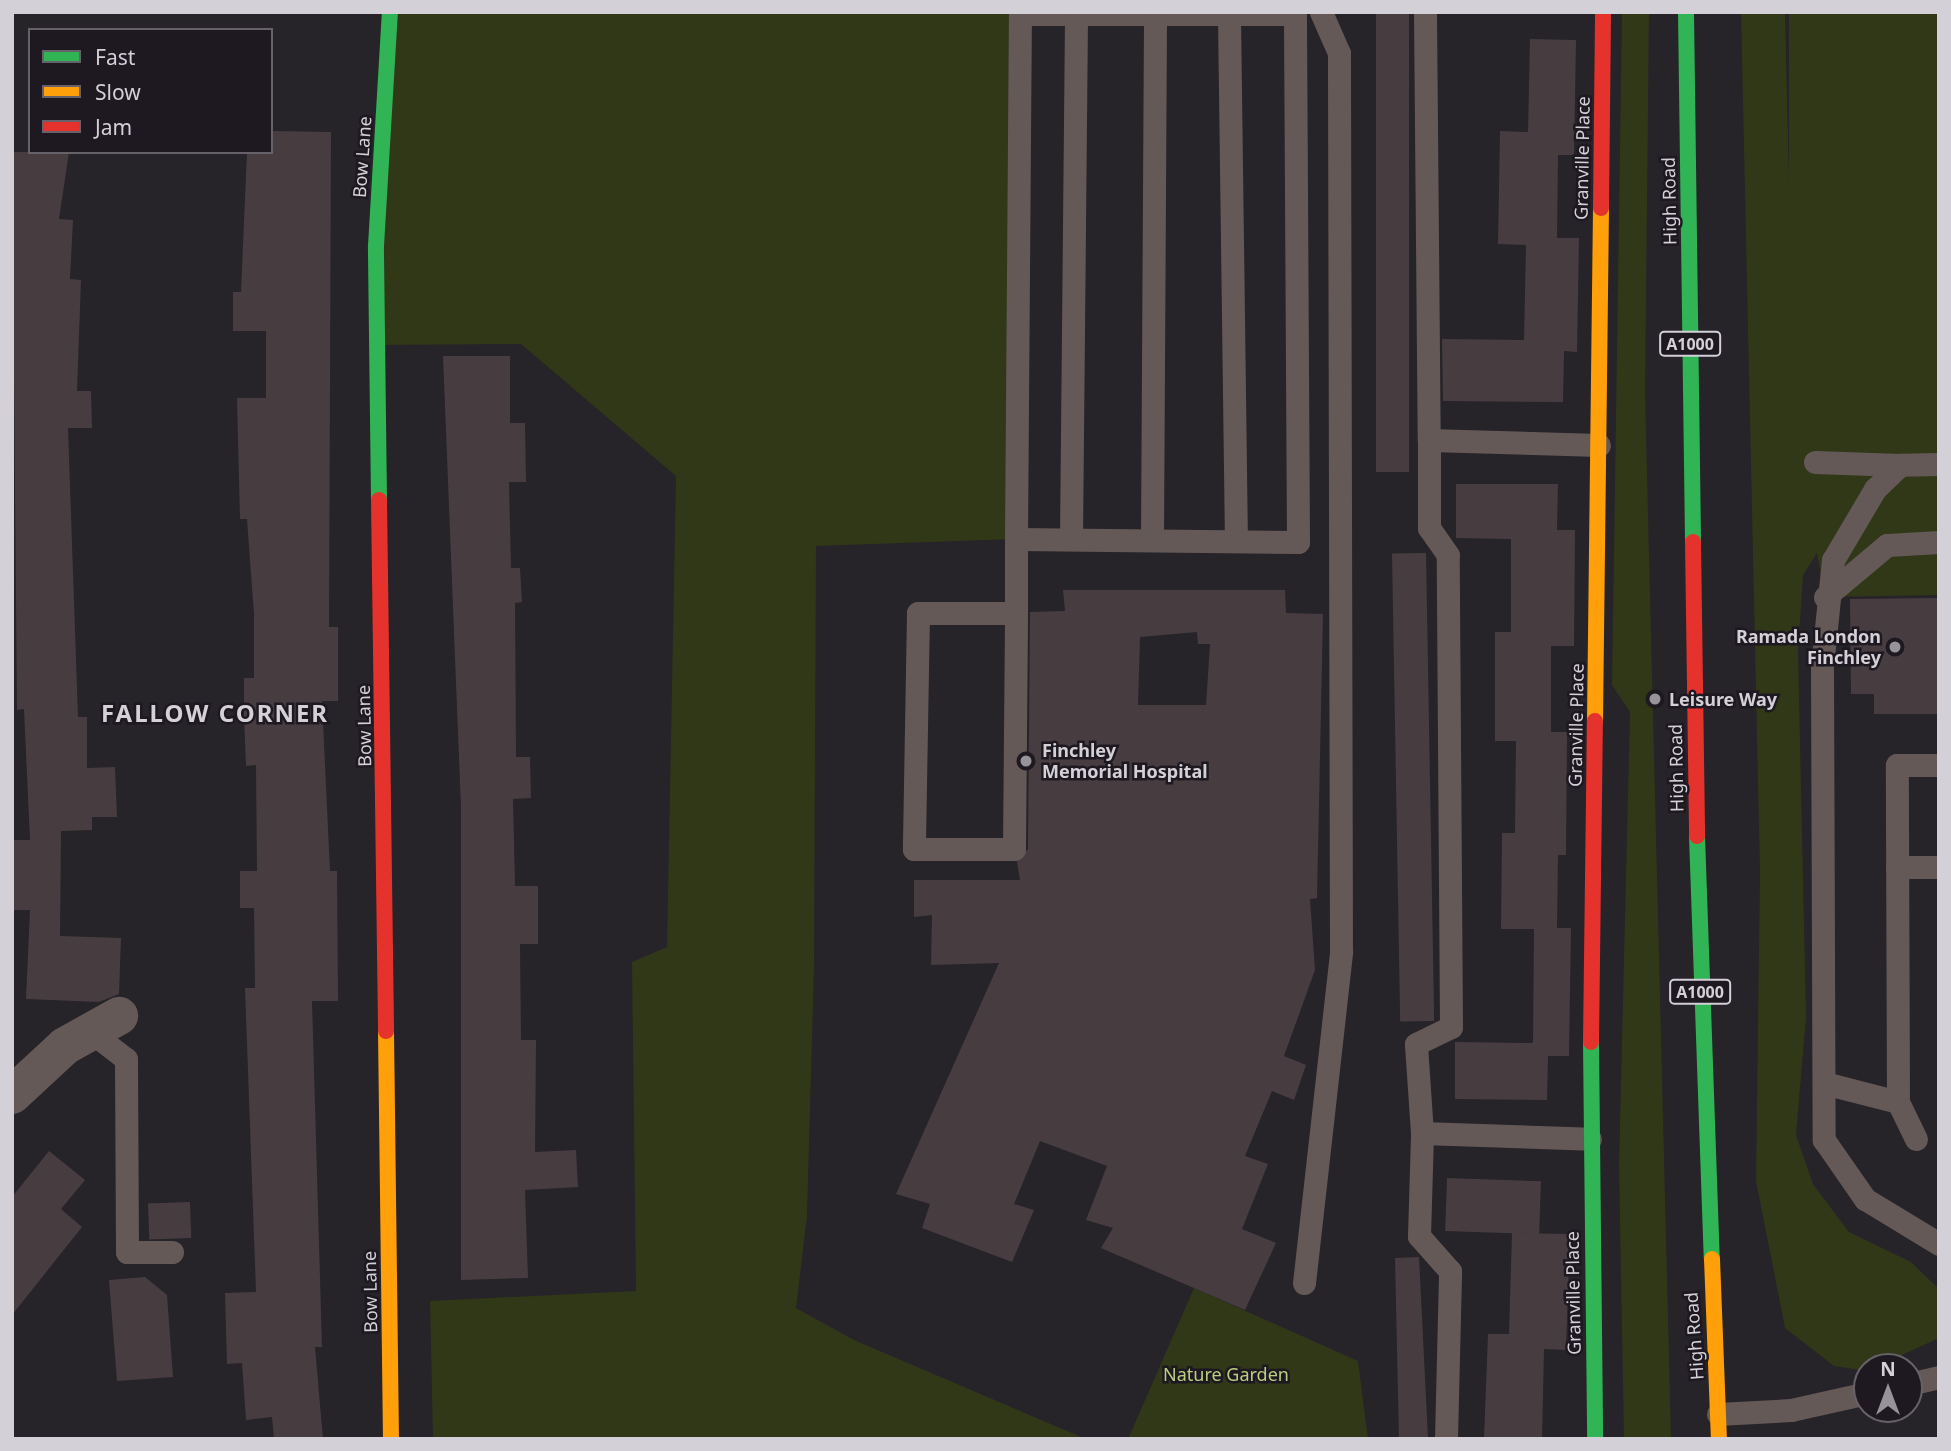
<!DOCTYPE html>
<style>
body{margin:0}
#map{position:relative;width:1951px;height:1451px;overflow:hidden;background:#262329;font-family:"Noto Sans",sans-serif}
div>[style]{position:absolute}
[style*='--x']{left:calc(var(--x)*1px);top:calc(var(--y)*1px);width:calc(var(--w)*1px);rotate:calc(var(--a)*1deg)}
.green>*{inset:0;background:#303818}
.building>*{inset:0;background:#473d40;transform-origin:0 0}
.lane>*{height:23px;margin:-11.5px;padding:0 11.5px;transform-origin:11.5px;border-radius:11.5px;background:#655957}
.street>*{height:38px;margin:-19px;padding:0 19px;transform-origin:19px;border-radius:19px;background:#655957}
.fast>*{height:16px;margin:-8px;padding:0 8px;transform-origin:8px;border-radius:8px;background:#30b455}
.slow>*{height:16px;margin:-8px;padding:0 8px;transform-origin:8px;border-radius:8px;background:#ff9f0a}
.jam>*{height:16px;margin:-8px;padding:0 8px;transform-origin:8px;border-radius:8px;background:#e5322d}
.dots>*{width:19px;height:19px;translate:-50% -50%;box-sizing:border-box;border:4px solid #1e1821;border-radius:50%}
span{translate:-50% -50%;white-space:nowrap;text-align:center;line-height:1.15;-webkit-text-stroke:5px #1e1821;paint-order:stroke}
.shield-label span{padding:2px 5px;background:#1e1821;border:2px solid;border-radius:5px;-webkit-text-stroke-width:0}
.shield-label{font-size:16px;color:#d4d0d7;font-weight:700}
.street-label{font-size:18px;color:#d4d0d7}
.poi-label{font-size:18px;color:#d4d0d7;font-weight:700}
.right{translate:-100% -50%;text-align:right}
.left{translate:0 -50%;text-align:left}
.park-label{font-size:18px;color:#bace80}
.district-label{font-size:24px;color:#d4d0d7;font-weight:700;letter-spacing:2px}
.frame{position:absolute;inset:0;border:14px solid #d4d0d7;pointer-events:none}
.legend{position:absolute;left:28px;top:28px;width:245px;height:126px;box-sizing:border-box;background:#1e1821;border:2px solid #67626a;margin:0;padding:9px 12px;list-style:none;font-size:21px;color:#d4d0d7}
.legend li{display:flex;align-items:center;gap:14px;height:35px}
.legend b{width:35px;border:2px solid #67626a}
.north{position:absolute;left:1853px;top:1353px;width:70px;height:70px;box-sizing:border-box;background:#1e1821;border:2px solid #67626a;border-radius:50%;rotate:0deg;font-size:19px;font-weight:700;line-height:28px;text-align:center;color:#d4d0d7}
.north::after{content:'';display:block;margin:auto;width:24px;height:32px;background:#97939a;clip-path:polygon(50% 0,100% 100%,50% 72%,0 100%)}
</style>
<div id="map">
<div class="green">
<div style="clip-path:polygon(390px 12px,1025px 12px,1016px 539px,816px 546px,814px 966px,807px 1216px,796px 1308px,854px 1340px,1086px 1439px,433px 1439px,430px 1301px,636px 1291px,632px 962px,667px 947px,676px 476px,521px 344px,378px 345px)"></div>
<div style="clip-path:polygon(1622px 12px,1649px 12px,1645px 393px,1671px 1439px,1624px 1439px,1619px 1164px,1630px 712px,1612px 685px)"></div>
<div style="clip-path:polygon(1741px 12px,1785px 12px,1789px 182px,1789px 12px,1939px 12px,1939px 595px,1825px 597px,1817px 553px,1803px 575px,1798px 650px,1806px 1017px,1796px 1135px,1813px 1184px,1849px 1232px,1911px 1262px,1939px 1289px,1939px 1338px,1867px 1371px,1834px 1366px,1785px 1328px,1756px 1181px,1760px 873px)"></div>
<div style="clip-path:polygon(1194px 1288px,1358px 1361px,1368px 1439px,1128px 1439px)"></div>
</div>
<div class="building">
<div style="left:1376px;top:12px;width:33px;height:460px"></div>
<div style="clip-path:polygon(1530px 39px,1576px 40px,1574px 155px,1558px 155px,1557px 238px,1579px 238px,1577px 352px,1564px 351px,1563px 402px,1443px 401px,1442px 339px,1524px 340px,1526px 245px,1498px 244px,1500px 131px,1528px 132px)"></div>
<div style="clip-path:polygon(271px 131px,331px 132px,329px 627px,338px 627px,338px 701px,322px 701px,330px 871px,337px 871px,338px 1001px,312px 1001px,322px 1347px,315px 1347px,323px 1439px,274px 1439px,272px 1417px,246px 1420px,242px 1363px,227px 1364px,225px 1293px,256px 1292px,245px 988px,255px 988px,254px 908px,240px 908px,240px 871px,257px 871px,256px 765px,246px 766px,244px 716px,244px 678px,254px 678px,254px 614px,247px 519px,240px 519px,237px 398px,266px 398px,266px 331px,233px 331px,233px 292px,241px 292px,247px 152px,271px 152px)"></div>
<div style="clip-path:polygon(12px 152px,69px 152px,59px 219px,73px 220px,70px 279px,81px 280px,77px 391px,91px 391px,92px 428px,68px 428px,78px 717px,87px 717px,87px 768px,115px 767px,117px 817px,92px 817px,92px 830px,61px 831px,60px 936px,121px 938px,119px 994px,99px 1002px,26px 999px,30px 910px,12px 910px,12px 840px,30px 840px,24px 709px,17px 710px)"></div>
<div style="clip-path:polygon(443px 356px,510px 356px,510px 423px,525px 423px,526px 482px,509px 482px,511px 568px,520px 568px,522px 602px,515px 603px,516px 757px,530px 757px,531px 798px,513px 799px,515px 886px,538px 886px,538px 944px,520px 944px,521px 1040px,536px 1040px,535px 1152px,576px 1150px,578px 1187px,525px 1190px,528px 1278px,461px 1280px,461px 808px)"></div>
<div style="clip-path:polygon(1456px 484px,1558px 484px,1557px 530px,1575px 530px,1574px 646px,1551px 646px,1551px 732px,1567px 732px,1566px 855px,1558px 855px,1557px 928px,1571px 928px,1569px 1056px,1548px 1056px,1547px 1100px,1455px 1099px,1455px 1042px,1533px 1043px,1534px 929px,1501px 929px,1502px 833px,1515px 833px,1516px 741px,1495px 741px,1495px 632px,1511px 632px,1511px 539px,1456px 538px)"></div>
<div style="left:1426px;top:553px;width:468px;height:34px;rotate:89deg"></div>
<div style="clip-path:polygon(evenodd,1063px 590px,1285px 590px,1286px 613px,1323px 614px,1317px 898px,1310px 899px,1315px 970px,1284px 1056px,1306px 1065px,1294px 1100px,1272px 1091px,1245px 1156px,1268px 1164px,1242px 1229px,1276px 1243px,1245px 1310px,1101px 1248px,1113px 1228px,1086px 1220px,1107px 1166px,1040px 1141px,1014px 1204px,1034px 1210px,1012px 1262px,922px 1228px,930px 1204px,896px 1194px,999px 963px,931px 965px,932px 915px,914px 917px,914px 880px,1020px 880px,1017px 862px,1028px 849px,1030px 612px,1065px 611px,1063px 590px,1197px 632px,1198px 644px,1210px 644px,1206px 705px,1138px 705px,1140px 637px,1197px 632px)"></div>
<div style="clip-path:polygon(1939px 598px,1939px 714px,1874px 714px,1874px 694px,1851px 694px,1850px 599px)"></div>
<div style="clip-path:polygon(49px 1151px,85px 1180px,61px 1209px,82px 1227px,12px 1315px,12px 1197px)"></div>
<div style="left:1447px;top:1178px;width:94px;height:53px;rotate:2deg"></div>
<div style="left:190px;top:1202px;width:36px;height:42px;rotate:88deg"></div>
<div style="clip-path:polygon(1512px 1233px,1570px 1234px,1566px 1350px,1544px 1349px,1542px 1439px,1484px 1439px,1488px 1334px,1509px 1334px)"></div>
<div style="clip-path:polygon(1419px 1257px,1428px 1439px,1399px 1439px,1395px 1258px)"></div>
<div style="clip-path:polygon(145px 1277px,167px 1295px,173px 1377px,117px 1381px,109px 1280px)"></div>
</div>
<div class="lane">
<div style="--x:1425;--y:12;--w:428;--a:89.5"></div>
<div style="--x:1429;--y:440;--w:170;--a:1.7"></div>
<div style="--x:1229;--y:16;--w:525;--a:89.24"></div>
<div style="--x:1815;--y:462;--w:85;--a:2"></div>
<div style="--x:1939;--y:464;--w:39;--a:179"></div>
<div style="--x:1900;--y:465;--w:35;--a:136"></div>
<div style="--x:1875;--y:489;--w:82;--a:120.6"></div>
<div style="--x:1833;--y:560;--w:107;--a:95.9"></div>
<div style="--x:1822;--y:666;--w:474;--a:89.8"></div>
<div style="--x:1824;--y:1140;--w:72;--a:55.2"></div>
<div style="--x:1865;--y:1199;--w:87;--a:31.3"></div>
<div style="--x:1016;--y:539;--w:282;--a:0.6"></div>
<div style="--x:1298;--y:542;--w:528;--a:-90.33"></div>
<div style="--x:1295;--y:14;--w:275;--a:180"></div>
<div style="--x:1071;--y:539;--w:525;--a:-89.45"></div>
<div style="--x:1152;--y:540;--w:525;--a:-89.67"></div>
<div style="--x:1825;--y:597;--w:81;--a:-40"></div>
<div style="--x:1887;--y:545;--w:52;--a:-3.3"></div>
<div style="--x:1016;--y:613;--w:98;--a:180"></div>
<div style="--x:918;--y:613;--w:236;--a:91"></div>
<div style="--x:914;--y:849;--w:100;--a:0"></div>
<div style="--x:1014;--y:849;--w:236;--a:-89.5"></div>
<div style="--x:1016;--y:613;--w:74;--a:-90"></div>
<div style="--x:1016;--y:539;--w:527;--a:-89.57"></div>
<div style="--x:1897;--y:867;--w:42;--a:0"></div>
<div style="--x:91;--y:1032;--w:44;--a:37.6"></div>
<div style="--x:126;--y:1059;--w:193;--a:89.7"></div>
<div style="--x:127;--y:1252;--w:45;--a:0"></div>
<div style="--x:1824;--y:1083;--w:76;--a:14.4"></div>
<div style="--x:1422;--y:1133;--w:89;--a:-93.9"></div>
<div style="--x:1416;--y:1044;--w:39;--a:-26"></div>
<div style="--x:1451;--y:1027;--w:472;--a:-90.4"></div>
<div style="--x:1448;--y:555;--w:33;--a:-125"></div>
<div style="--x:1429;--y:528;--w:88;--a:-90"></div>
<div style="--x:1916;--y:1139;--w:41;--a:-115.9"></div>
<div style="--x:1898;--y:1102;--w:337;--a:-90.2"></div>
<div style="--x:1897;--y:765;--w:42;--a:0"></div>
<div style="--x:1304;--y:1283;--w:334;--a:-83.6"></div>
<div style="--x:1341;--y:951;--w:898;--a:-90.13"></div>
<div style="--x:1339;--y:53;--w:45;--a:-113.7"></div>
<div style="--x:1909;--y:1384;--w:31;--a:-13"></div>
<div style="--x:1718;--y:1414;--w:73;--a:-3.1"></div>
<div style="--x:1791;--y:1410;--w:78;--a:-12.6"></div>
<div style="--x:1446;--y:1439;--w:168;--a:-88.6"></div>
<div style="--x:1450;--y:1271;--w:47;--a:-131.5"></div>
<div style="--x:1419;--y:1236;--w:103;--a:-88.3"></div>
<div style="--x:1422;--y:1133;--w:168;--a:2"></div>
</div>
<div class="street">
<div style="--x:12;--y:1095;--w:72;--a:-42.8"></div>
<div style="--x:65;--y:1046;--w:62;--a:-29.1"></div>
</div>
<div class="fast">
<div style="--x:1686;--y:12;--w:530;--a:89.24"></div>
<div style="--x:379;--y:500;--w:254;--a:-90.7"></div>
<div style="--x:376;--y:246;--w:234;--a:-86.6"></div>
<div style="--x:1697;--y:836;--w:423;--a:88"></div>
<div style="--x:1591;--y:1042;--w:397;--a:89.4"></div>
</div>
<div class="slow">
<div style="--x:1595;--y:721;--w:513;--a:-89.33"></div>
<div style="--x:386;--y:1031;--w:408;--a:89.3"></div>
<div style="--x:1712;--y:1259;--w:180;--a:87.8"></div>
</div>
<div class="jam">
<div style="--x:1601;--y:208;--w:196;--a:-89.4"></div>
<div style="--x:379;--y:500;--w:531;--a:89.24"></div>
<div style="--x:1693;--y:542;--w:294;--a:89.2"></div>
<div style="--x:1591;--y:1042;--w:321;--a:-89.3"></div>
</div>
<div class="dots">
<div style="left:1895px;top:647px;background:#97939a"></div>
<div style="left:1655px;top:699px;background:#97939a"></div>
<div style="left:1026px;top:761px;background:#97939a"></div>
</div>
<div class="shield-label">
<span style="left:1690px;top:344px">A1000</span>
<span style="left:1700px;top:992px">A1000</span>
</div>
<div class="street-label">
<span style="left:362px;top:157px;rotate:-86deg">Bow Lane</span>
<span style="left:1582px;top:158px;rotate:-89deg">Granville Place</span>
<span style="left:1669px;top:201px;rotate:-91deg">High Road</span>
<span style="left:1576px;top:725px;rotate:-89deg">Granville Place</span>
<span style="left:364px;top:726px;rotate:-91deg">Bow Lane</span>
<span style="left:1676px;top:768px;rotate:-91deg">High Road</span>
<span style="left:370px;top:1292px;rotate:-91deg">Bow Lane</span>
<span style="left:1573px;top:1293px;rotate:-91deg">Granville Place</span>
<span style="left:1694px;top:1336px;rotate:-94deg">High Road</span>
</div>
<div class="poi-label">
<span class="right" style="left:1881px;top:647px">Ramada London<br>Finchley</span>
<span class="left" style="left:1669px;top:699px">Leisure Way</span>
<span class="left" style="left:1042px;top:761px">Finchley<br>Memorial Hospital</span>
</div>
<div class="park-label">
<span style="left:1226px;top:1374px">Nature Garden</span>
</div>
<div class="district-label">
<span style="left:215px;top:713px">FALLOW CORNER</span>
</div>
<div class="frame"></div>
<ul class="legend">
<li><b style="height:9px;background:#30b455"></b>Fast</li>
<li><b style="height:9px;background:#ff9f0a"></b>Slow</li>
<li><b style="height:9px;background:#e5322d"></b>Jam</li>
</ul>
<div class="north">N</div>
</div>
